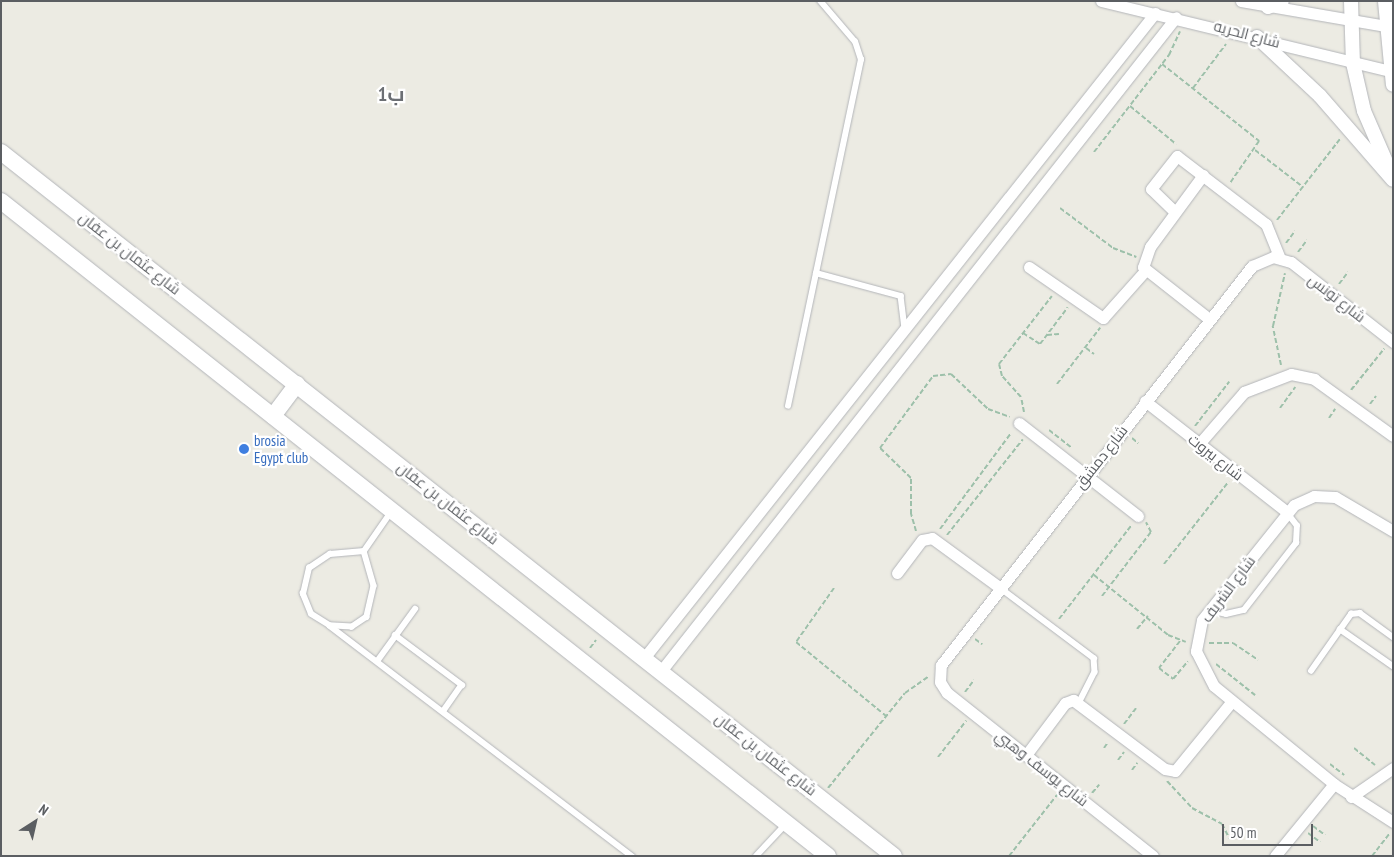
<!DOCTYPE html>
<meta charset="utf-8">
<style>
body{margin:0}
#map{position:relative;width:1394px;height:857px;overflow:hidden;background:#ecebe3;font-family:"PT Sans Narrow",Cairo,sans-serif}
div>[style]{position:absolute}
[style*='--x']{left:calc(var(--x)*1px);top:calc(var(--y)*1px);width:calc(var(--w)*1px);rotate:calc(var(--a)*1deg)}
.path>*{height:2px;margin-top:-1px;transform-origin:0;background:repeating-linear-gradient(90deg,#9dc0aa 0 5px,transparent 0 7.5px)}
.roads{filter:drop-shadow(0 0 1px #b3b5b9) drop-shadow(0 0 1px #b3b5b9)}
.service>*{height:5.5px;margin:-2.75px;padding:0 2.75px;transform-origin:2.75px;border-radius:2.75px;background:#fff}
.minor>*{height:11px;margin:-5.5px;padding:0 5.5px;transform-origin:5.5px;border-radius:5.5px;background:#fff}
.tertiary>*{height:14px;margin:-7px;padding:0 7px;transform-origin:7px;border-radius:7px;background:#fff}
.secondary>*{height:16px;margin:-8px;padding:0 8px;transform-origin:8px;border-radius:8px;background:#fff}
.dots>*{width:14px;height:14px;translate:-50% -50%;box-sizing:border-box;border:2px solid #fff;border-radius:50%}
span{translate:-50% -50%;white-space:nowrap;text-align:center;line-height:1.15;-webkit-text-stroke:4.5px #fff;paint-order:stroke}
.street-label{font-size:15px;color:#5b5e62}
.shop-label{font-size:15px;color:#366cbe}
.left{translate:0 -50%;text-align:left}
.district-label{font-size:20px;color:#6c6f74;font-weight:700}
.frame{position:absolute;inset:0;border:2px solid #5b5e62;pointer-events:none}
.north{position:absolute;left:10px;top:797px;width:50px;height:50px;-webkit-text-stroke:4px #fff;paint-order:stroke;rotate:35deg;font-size:14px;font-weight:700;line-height:20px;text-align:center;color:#5b5e62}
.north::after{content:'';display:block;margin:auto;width:18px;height:22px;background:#5b5e62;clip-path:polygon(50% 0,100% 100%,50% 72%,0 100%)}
.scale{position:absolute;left:1222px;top:824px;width:91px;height:22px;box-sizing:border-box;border:2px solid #5b5e62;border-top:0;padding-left:6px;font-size:15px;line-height:18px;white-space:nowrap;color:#5b5e62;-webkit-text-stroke:4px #fff;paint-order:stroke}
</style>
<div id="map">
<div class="path">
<div style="--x:1162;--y:64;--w:124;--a:38.4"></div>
<div style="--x:1259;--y:141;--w:51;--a:124.6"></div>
<div style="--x:1193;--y:88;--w:55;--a:-53.1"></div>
<div style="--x:1130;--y:106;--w:60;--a:39.6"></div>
<div style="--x:1255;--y:150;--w:61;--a:37.6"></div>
<div style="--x:1094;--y:152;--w:123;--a:-52.3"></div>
<div style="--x:1169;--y:55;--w:26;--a:-65"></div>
<div style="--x:1060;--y:208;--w:66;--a:37"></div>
<div style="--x:1113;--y:248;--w:25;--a:21"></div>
<div style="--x:1277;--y:220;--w:103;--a:-52.1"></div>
<div style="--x:1286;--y:243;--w:15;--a:-53"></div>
<div style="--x:1298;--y:252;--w:15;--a:-53"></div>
<div style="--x:1339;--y:284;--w:15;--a:-53"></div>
<div style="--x:1023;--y:333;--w:20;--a:33"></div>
<div style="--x:1040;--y:344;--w:46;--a:-52.9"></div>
<div style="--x:1047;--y:335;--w:12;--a:-5"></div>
<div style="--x:1086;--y:348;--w:10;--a:37"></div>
<div style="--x:1281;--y:365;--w:40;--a:-102"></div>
<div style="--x:1273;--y:326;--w:54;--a:-77.2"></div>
<div style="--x:1057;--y:384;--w:71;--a:-52.5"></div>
<div style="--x:1351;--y:390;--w:53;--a:-51.2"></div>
<div style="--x:1370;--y:404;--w:10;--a:-53"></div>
<div style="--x:1280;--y:408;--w:26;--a:-54"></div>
<div style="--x:1024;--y:412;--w:15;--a:-101"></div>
<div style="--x:1021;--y:397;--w:28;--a:-132"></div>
<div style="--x:1002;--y:376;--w:12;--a:-104"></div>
<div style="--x:999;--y:364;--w:86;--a:-52.1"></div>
<div style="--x:1329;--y:418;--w:11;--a:-56"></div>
<div style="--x:1195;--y:426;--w:56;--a:-52.3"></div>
<div style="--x:1049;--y:430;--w:28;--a:38"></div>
<div style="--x:1132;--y:438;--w:8;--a:40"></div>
<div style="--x:940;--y:529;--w:119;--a:-53.5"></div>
<div style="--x:916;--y:531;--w:18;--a:-106"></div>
<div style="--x:911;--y:514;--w:36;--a:-90"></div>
<div style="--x:911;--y:478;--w:43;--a:-135.9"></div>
<div style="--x:880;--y:448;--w:89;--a:-53.6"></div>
<div style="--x:933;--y:376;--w:18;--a:-6"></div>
<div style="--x:951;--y:374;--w:51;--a:43.4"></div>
<div style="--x:988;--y:409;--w:23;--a:20"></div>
<div style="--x:947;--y:535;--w:122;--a:-51.6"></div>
<div style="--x:1164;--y:564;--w:105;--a:-51.9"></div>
<div style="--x:1094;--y:575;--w:95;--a:39"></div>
<div style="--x:1168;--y:635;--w:19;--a:21"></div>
<div style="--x:834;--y:588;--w:66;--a:125.1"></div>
<div style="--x:796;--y:642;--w:117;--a:39.4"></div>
<div style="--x:1102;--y:596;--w:81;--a:-52.6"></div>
<div style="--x:1151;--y:532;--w:11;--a:-117"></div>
<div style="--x:1059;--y:619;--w:118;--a:-52.3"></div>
<div style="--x:1137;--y:629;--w:17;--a:-50"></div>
<div style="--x:975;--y:639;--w:9;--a:36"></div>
<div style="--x:1180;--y:641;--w:34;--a:128"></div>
<div style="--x:1159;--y:668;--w:18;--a:38"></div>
<div style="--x:1173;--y:679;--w:23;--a:-50"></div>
<div style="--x:1209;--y:643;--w:24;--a:0"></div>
<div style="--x:1233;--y:643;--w:30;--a:34"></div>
<div style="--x:590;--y:648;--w:10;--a:-53"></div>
<div style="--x:1216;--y:664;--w:50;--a:38.5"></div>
<div style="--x:965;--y:692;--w:15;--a:-53"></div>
<div style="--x:1124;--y:724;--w:20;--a:-53"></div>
<div style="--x:1104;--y:748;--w:7;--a:-56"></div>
<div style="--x:1354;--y:748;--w:27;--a:39"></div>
<div style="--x:938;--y:757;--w:46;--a:-52.1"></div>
<div style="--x:1118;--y:760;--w:10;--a:-53"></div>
<div style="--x:1330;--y:764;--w:18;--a:38"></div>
<div style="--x:1132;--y:770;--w:9;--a:-54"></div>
<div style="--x:1167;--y:781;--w:37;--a:47"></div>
<div style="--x:1192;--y:808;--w:34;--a:28"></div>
<div style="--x:1222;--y:824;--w:16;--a:63"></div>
<div style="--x:828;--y:788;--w:122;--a:-51"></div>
<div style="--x:905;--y:693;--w:28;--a:-35"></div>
<div style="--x:1092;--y:793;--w:11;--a:-49"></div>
<div style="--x:1313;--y:826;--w:15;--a:37"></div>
<div style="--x:1308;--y:833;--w:15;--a:37"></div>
<div style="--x:1009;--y:856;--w:78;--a:-51.8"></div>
<div style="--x:1372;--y:856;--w:29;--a:-52"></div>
</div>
<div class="roads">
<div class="service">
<div style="--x:816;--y:273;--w:88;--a:15.1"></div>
<div style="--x:901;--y:296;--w:31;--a:83"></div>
<div style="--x:788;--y:406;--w:354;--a:-78.1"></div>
<div style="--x:861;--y:60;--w:19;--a:-108"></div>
<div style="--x:855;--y:42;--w:54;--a:-130.5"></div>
<div style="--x:364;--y:551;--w:36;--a:74"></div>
<div style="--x:374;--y:586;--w:32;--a:103"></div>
<div style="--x:367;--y:617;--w:18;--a:146"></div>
<div style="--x:352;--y:627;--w:22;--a:-177"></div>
<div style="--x:330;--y:626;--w:22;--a:-148"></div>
<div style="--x:311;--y:614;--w:22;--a:-112"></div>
<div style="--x:303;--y:594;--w:27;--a:-77"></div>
<div style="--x:309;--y:568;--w:25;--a:-34"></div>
<div style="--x:330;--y:554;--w:34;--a:-5"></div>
<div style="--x:364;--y:551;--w:47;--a:-55.3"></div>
<div style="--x:999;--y:587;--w:119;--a:36.8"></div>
<div style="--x:1094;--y:658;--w:14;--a:86"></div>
<div style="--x:1095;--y:672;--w:35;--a:117"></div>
<div style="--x:1209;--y:610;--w:17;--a:13"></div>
<div style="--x:1226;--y:614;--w:18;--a:-13"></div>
<div style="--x:1244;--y:610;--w:85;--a:-52.2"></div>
<div style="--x:1296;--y:543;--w:17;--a:-87"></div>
<div style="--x:1297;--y:526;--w:16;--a:-128"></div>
<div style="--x:330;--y:626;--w:380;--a:37.3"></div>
<div style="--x:1340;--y:629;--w:65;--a:34.9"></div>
<div style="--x:395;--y:635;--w:84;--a:36.7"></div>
<div style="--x:462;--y:685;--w:32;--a:125"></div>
<div style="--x:378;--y:660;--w:63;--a:-54"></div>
<div style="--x:1311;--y:671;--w:70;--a:-54.9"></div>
<div style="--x:1351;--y:614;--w:9;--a:-6"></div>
<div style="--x:1360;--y:613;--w:41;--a:36"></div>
<div style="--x:756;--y:856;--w:42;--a:-46.9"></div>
</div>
<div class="minor">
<div style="--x:1101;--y:1;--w:298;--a:13.6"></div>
<div style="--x:1241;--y:1;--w:147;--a:9.8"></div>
<div style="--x:1203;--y:175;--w:89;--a:126.4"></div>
<div style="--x:1150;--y:247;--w:21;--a:109"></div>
<div style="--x:1143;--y:267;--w:84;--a:38.2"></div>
<div style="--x:1175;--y:212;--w:33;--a:-136"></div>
<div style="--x:1151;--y:189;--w:42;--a:-51.8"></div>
<div style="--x:1177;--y:156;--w:112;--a:37.4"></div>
<div style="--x:1266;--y:224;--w:37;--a:68"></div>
<div style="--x:1029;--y:267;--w:90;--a:34.6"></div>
<div style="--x:1103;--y:318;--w:62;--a:-48.3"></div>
<div style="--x:1145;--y:401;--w:180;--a:38"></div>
<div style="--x:1019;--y:423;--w:151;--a:38"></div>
<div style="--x:1199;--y:444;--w:69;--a:-49.1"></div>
<div style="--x:1244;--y:392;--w:50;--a:-21"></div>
<div style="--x:1291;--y:374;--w:24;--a:12"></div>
<div style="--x:1314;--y:379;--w:97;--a:35.8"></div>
<div style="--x:1393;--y:531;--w:67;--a:-149.6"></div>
<div style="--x:1335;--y:497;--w:21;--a:-177"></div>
<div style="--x:1314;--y:496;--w:22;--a:156"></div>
<div style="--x:1294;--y:505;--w:147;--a:128.7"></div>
<div style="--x:1202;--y:620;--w:32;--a:101"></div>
<div style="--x:1196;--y:651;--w:39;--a:63"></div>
<div style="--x:1214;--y:686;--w:155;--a:39.2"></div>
<div style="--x:1334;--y:784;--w:70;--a:32.8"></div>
<div style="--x:897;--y:573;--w:41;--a:-52.9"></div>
<div style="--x:922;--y:540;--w:10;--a:-11"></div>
<div style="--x:932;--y:538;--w:83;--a:36.2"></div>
<div style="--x:644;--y:658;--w:823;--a:-51.61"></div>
<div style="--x:661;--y:671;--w:832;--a:-51.78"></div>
<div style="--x:1026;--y:755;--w:65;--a:-53.1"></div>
<div style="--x:1065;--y:703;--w:9;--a:-21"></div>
<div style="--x:1073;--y:700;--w:115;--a:36.9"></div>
<div style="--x:1165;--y:769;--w:10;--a:11"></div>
<div style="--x:1175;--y:771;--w:90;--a:-50.8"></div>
<div style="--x:1351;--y:797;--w:51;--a:-34.6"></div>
<div style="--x:1153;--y:856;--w:263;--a:-141.6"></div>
<div style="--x:947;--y:693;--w:13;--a:-122"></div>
<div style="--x:940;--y:682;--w:17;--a:-87"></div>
<div style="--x:941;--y:665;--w:506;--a:-52.07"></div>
<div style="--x:1252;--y:266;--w:23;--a:-23"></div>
<div style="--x:1273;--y:257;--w:19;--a:16"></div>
<div style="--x:1291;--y:262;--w:130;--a:38.1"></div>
<div style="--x:1275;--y:856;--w:93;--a:-50.7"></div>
</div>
<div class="tertiary">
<div style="--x:1351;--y:1;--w:62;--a:88.2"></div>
<div style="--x:1353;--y:63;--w:49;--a:77.1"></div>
<div style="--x:1364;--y:111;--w:58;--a:66.5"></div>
<div style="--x:1385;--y:1;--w:84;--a:84.6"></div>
<div style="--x:1268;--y:7;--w:15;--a:-23"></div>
<div style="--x:1257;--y:37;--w:86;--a:43.1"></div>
<div style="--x:1320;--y:96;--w:111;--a:49"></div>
</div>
<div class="secondary">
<div style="--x:1;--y:152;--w:1137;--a:38.25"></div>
<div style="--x:1;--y:201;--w:1055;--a:38.38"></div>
<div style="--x:273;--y:416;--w:40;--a:-53"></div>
</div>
</div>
<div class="dots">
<div style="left:244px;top:449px;background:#3f7fe0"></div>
</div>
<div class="street-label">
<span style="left:1247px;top:34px;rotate:15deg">شارع الحريه</span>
<span style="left:130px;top:253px;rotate:38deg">شارع عثمان بن عفان</span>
<span style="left:1337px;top:298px;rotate:38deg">شارع تونس</span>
<span style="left:1101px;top:457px;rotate:-52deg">شارع دمشق</span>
<span style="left:1216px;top:457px;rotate:38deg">شارع بيروت</span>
<span style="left:448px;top:503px;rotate:38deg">شارع عثمان بن عفان</span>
<span style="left:1228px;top:589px;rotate:-53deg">شارع الشريف</span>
<span style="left:766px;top:754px;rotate:38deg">شارع عثمان بن عفان</span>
<span style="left:1042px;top:768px;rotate:38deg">شارع يوسف وهبي</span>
</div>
<div class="shop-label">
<span class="left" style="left:254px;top:449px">brosia<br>Egypt club</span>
</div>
<div class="district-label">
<span style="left:391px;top:94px">ب1</span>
</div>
<div class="frame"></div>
<div class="north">N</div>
<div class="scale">50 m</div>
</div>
